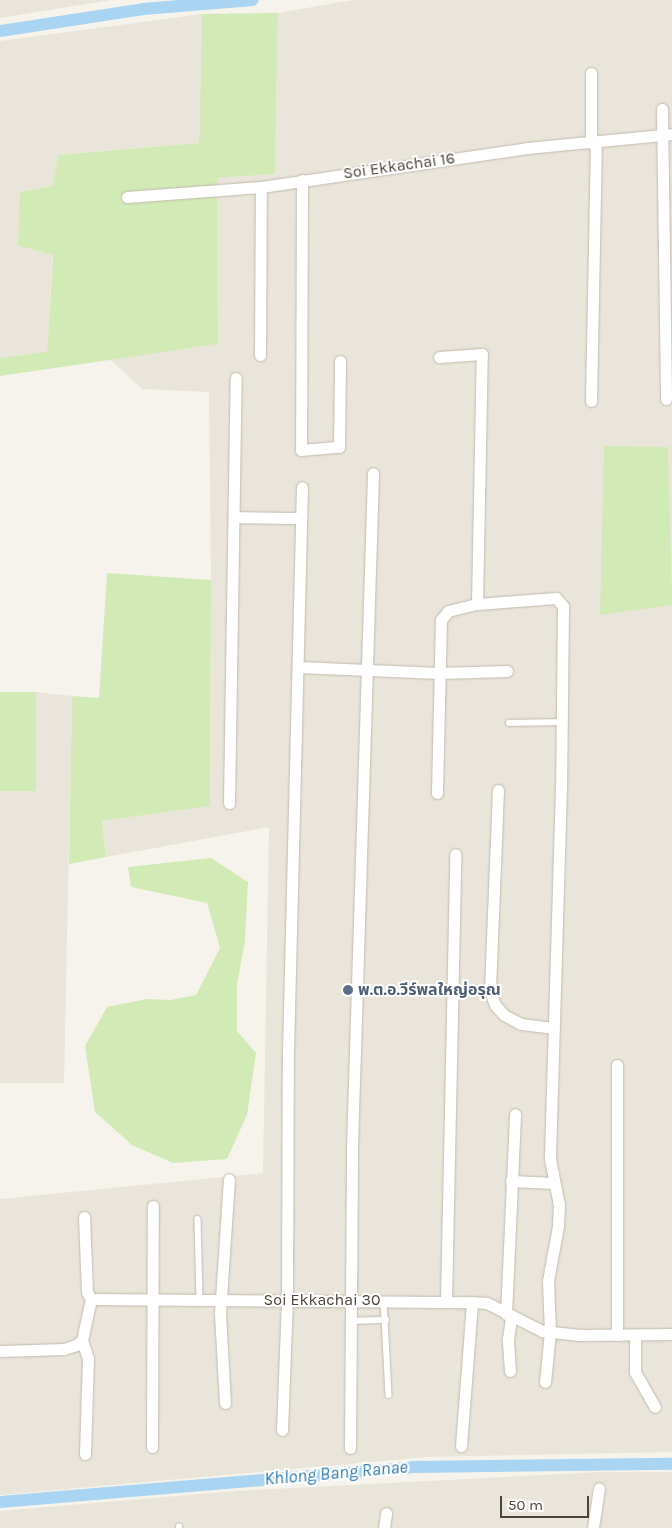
<!DOCTYPE html>
<meta charset="utf-8">
<style>
body{margin:0}
#map{position:relative;width:672px;height:1528px;overflow:hidden;background:#f6f3ec;font-family:Karla,"Noto Sans Thai",sans-serif}
div>[style]{position:absolute}
[style*='--x']{left:calc(var(--x)*1px);top:calc(var(--y)*1px);width:calc(var(--w)*1px);rotate:calc(var(--a)*1deg)}
.residential>*{inset:0;background:#eae5da}
.green>*{inset:0;background:#d2eab5;transform-origin:0 0}
.canal>*{height:12px;margin:-6px;padding:0 6px;transform-origin:6px;border-radius:6px;background:#a9d4f2}
.roads{filter:drop-shadow(0 0 1px #c2bbae) drop-shadow(0 0 1px #c2bbae)}
.service>*{height:5.5px;margin:-2.75px;padding:0 2.75px;transform-origin:2.75px;border-radius:2.75px;background:#fff}
.minor>*{height:11px;margin:-5.5px;padding:0 5.5px;transform-origin:5.5px;border-radius:5.5px;background:#fff}
.dots>*{width:14px;height:14px;translate:-50% -50%;box-sizing:border-box;border:2px solid #fff;border-radius:50%}
span{translate:-50% -50%;white-space:nowrap;text-align:center;line-height:1.15;-webkit-text-stroke:4px #fff;paint-order:stroke}
.street-label{font-size:16px;color:#4b4439}
.service-label{font-size:16px;color:#4e5e75;font-weight:700}
.left{translate:0 -50%;text-align:left}
.water-label{font-size:18px;color:#2e7ab2;font-style:italic}
.scale{position:absolute;left:500px;top:1496px;width:89px;height:22px;box-sizing:border-box;border:2px solid #4b4439;border-top:0;padding-left:6px;font-size:15px;line-height:18px;white-space:nowrap;color:#4b4439;-webkit-text-stroke:4px #fff;paint-order:stroke}
</style>
<div id="map">
<div class="residential">
<div style="clip-path:polygon(0 0,111px 0,0 18px)"></div>
<div style="clip-path:polygon(353px 0,672px 0,672px 1452px,427px 1457px,0 1495px,0 1199px,263px 1173px,269px 827px,106px 857px,102px 821px,210px 806px,211px 580px,209px 392px,142px 389px,110px 359px,218px 344px,217px 177px,275px 174px,278px 13px)"></div>
<div style="clip-path:polygon(202px 14px,199px 143px,58px 155px,47px 353px,0 358px,0 41px)"></div>
<div style="clip-path:polygon(36px 692px,72px 696px,64px 1083px,0 1083px,0 790px,36px 791px)"></div>
<div style="clip-path:polygon(601px 1472px,672px 1472px,672px 1528px,0 1528px,0 1511px,235px 1491px)"></div>
</div>
<div class="green">
<div style="clip-path:polygon(278px 13px,275px 174px,217px 178px,218px 344px,0 376px,0 358px,47px 352px,53px 255px,18px 245px,20px 192px,53px 186px,58px 155px,199px 143px,202px 14px)"></div>
<div style="clip-path:polygon(604px 446px,668px 447px,672px 605px,600px 615px)"></div>
<div style="clip-path:polygon(107px 573px,211px 580px,210px 806px,102px 821px,106px 857px,69px 864px,72px 696px,99px 698px)"></div>
<div style="left:36px;top:692px;width:99px;height:36px;rotate:90deg"></div>
<div style="clip-path:polygon(211px 858px,248px 882px,245px 941px,237px 984px,237px 1031px,256px 1053px,247px 1115px,227px 1159px,173px 1163px,132px 1145px,95px 1112px,85px 1046px,107px 1007px,147px 999px,171px 1000px,196px 995px,220px 948px,207px 903px,131px 887px,128px 867px)"></div>
</div>
<div class="canal">
<div style="--x:0;--y:31;--w:145;--a:-8.7"></div>
<div style="--x:143;--y:9;--w:110;--a:-4.7"></div>
<div style="--x:0;--y:1502;--w:414;--a:-4.8"></div>
<div style="--x:413;--y:1467;--w:259;--a:-0.7"></div>
</div>
<div class="roads">
<div class="service">
<div style="--x:509;--y:723;--w:53;--a:-1.1"></div>
<div style="--x:198;--y:1219;--w:81;--a:88.6"></div>
<div style="--x:384;--y:1300;--w:95;--a:87"></div>
<div style="--x:350;--y:1321;--w:36;--a:-2"></div>
<div style="--x:179;--y:1528;--w:1;--a:-90"></div>
</div>
<div class="minor">
<div style="--x:591;--y:73;--w:70;--a:90"></div>
<div style="--x:662;--y:109;--w:290;--a:89.2"></div>
<div style="--x:302;--y:180;--w:270;--a:90.2"></div>
<div style="--x:301;--y:450;--w:38;--a:-5"></div>
<div style="--x:339;--y:447;--w:86;--a:-89.3"></div>
<div style="--x:127;--y:197;--w:134;--a:-4.3"></div>
<div style="--x:261;--y:187;--w:269;--a:-8.3"></div>
<div style="--x:527;--y:148;--w:146;--a:-5.5"></div>
<div style="--x:260;--y:355;--w:168;--a:-89.7"></div>
<div style="--x:591;--y:401;--w:259;--a:-88.9"></div>
<div style="--x:234;--y:517;--w:67;--a:0.9"></div>
<div style="--x:477;--y:604;--w:79;--a:-4.3"></div>
<div style="--x:556;--y:598;--w:11;--a:49"></div>
<div style="--x:563;--y:606;--w:180;--a:90.6"></div>
<div style="--x:561;--y:786;--w:373;--a:91.7"></div>
<div style="--x:550;--y:1159;--w:47;--a:78.9"></div>
<div style="--x:559;--y:1205;--w:21;--a:93"></div>
<div style="--x:558;--y:1226;--w:56;--a:100.3"></div>
<div style="--x:548;--y:1281;--w:51;--a:87.8"></div>
<div style="--x:550;--y:1332;--w:50;--a:95.7"></div>
<div style="--x:298;--y:667;--w:141;--a:2.4"></div>
<div style="--x:439;--y:673;--w:68;--a:-1.7"></div>
<div style="--x:498;--y:790;--w:201;--a:92.3"></div>
<div style="--x:490;--y:991;--w:15;--a:70"></div>
<div style="--x:495;--y:1005;--w:13;--a:48"></div>
<div style="--x:504;--y:1015;--w:19;--a:28"></div>
<div style="--x:521;--y:1024;--w:32;--a:7"></div>
<div style="--x:437;--y:793;--w:173;--a:-88.7"></div>
<div style="--x:441;--y:620;--w:11;--a:-52"></div>
<div style="--x:448;--y:611;--w:30;--a:-14"></div>
<div style="--x:477;--y:604;--w:250;--a:-88.9"></div>
<div style="--x:482;--y:354;--w:43;--a:176"></div>
<div style="--x:229;--y:803;--w:425;--a:-89.1"></div>
<div style="--x:617;--y:1065;--w:270;--a:90"></div>
<div style="--x:511;--y:1181;--w:43;--a:2.7"></div>
<div style="--x:84;--y:1217;--w:75;--a:87.7"></div>
<div style="--x:87;--y:1292;--w:8;--a:60"></div>
<div style="--x:446;--y:1301;--w:447;--a:-88.8"></div>
<div style="--x:506;--y:1314;--w:200;--a:-87.4"></div>
<div style="--x:635;--y:1335;--w:37;--a:90"></div>
<div style="--x:635;--y:1372;--w:40;--a:60.3"></div>
<div style="--x:82;--y:1340;--w:19;--a:72"></div>
<div style="--x:88;--y:1358;--w:96;--a:91.8"></div>
<div style="--x:0;--y:1351;--w:64;--a:-1.8"></div>
<div style="--x:64;--y:1349;--w:13;--a:-18"></div>
<div style="--x:76;--y:1345;--w:8;--a:-40"></div>
<div style="--x:82;--y:1340;--w:42;--a:-77.6"></div>
<div style="--x:91;--y:1299;--w:381;--a:0.5"></div>
<div style="--x:472;--y:1302;--w:15;--a:4"></div>
<div style="--x:487;--y:1303;--w:62;--a:27"></div>
<div style="--x:542;--y:1331;--w:36;--a:6"></div>
<div style="--x:578;--y:1335;--w:94;--a:-0.6"></div>
<div style="--x:510;--y:1371;--w:32;--a:-94"></div>
<div style="--x:508;--y:1339;--w:22;--a:-82"></div>
<div style="--x:225;--y:1403;--w:89;--a:-93.2"></div>
<div style="--x:220;--y:1314;--w:135;--a:-86.2"></div>
<div style="--x:282;--y:1430;--w:130;--a:-87.8"></div>
<div style="--x:287;--y:1300;--w:249;--a:-89.8"></div>
<div style="--x:288;--y:1051;--w:564;--a:-88.58"></div>
<div style="--x:461;--y:1446;--w:144;--a:-85.6"></div>
<div style="--x:152;--y:1447;--w:241;--a:-89.8"></div>
<div style="--x:350;--y:1448;--w:302;--a:-89.6"></div>
<div style="--x:352;--y:1146;--w:673;--a:-88.21"></div>
<div style="--x:384;--y:1528;--w:15;--a:-82"></div>
<div style="--x:593;--y:1528;--w:40;--a:-81.5"></div>
</div>
</div>
<div class="dots">
<div style="left:348px;top:990px;background:#5c6f8a"></div>
</div>
<div class="street-label">
<span style="left:399px;top:166px;rotate:-8deg">Soi Ekkachai 16</span>
<span style="left:322px;top:1300px">Soi Ekkachai 30</span>
</div>
<div class="service-label">
<span class="left" style="left:358px;top:990px">พ.ต.อ.วีร์พลใหญ่อรุณ</span>
</div>
<div class="water-label">
<span style="left:336px;top:1473px;rotate:-5deg">Khlong Bang Ranae</span>
</div>
<div class="scale">50 m</div>
</div>
